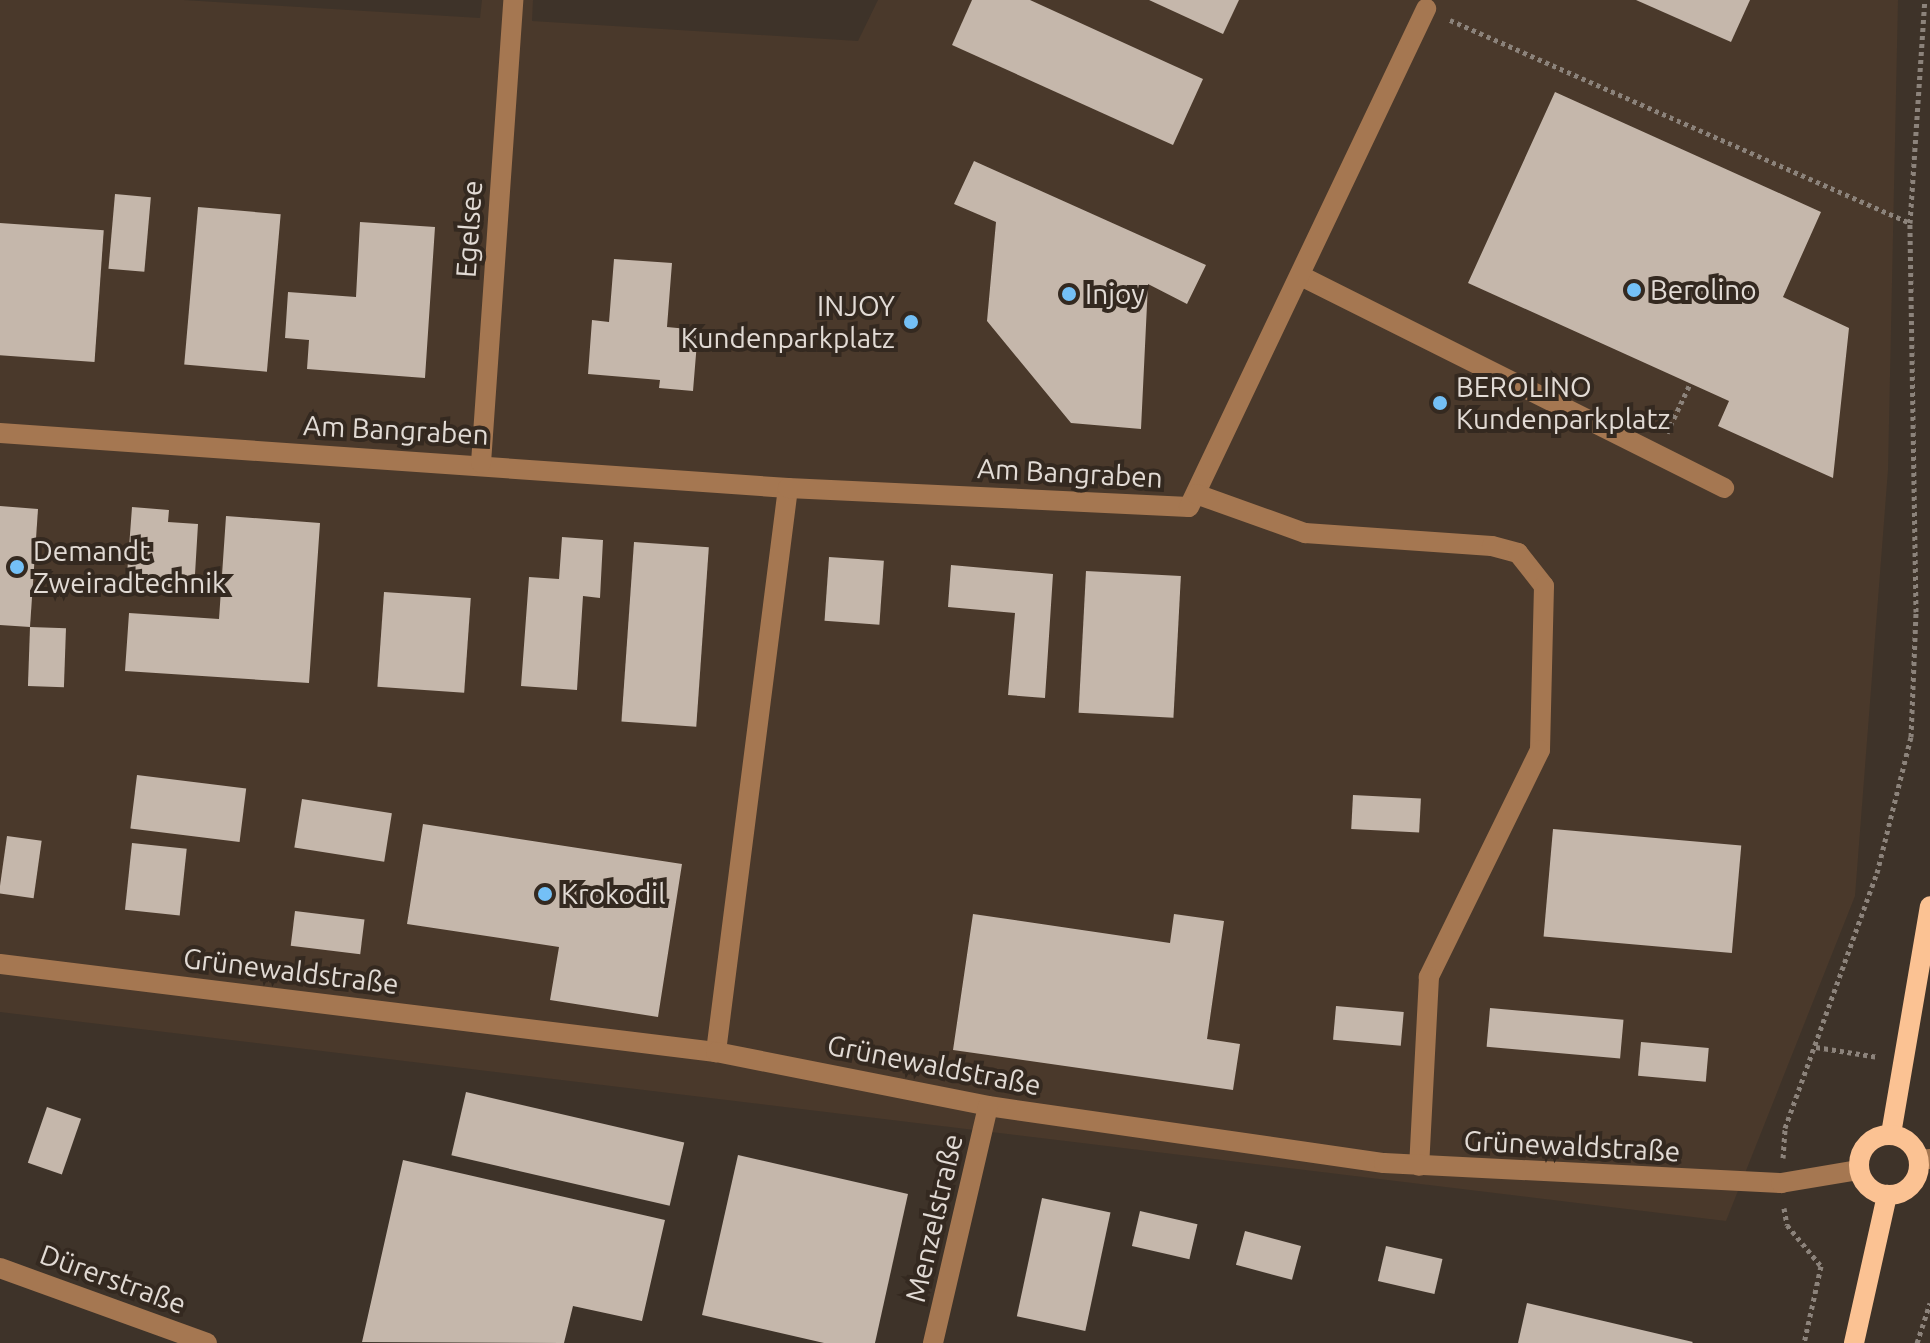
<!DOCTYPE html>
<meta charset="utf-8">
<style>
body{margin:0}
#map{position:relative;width:1930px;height:1343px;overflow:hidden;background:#3e3329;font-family:Ubuntu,sans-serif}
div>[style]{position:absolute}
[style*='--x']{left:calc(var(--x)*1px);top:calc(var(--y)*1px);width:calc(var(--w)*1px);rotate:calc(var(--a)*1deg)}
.built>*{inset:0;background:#4a392b}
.building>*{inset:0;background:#c5b7ab;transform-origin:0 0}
.path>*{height:5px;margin-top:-2.5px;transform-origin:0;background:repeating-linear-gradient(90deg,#8c837b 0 4px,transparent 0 8px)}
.minor>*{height:20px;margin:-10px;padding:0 10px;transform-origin:10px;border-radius:10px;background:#a57751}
.major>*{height:20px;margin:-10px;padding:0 10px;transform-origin:10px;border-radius:10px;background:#fbc293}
.major>.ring{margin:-10px;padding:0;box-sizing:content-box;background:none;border:20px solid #fbc293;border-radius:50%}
.dots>*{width:22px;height:22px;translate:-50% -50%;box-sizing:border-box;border:4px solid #342920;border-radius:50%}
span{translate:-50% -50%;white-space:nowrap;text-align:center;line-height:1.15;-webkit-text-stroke:8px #342920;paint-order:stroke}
.street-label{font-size:28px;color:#e2dbd5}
.poi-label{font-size:28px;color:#e2dbd5}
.left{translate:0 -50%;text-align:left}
.right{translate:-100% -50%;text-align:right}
</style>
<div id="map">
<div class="built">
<div style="clip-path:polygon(0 0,183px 0,480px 18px,482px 0,533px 0,532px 21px,858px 41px,878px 0,1898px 0,1888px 470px,1855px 896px,1726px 1221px,0 1012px)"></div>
</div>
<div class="building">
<div style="clip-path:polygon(972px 0,1030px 0,1203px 79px,1173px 145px,952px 45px)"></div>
<div style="clip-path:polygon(1149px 0,1239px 0,1223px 34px)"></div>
<div style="clip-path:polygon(1636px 0,1750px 0,1731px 42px)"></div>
<div style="clip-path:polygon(1555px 92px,1821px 212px,1783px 297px,1849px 328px,1833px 478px,1718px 426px,1729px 401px,1468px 283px)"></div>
<div style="clip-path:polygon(974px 161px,1206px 265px,1187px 304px,1148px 284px,1141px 429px,1071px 423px,987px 321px,996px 222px,954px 204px)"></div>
<div style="left:115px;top:194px;width:36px;height:75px;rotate:5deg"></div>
<div style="left:198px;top:207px;width:83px;height:158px;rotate:5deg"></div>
<div style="clip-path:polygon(360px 222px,435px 227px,425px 378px,307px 369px,309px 340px,285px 338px,288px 292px,356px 297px)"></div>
<div style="left:0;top:223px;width:104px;height:132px;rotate:4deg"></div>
<div style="clip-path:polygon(614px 259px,672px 263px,667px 327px,698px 330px,693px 391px,659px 388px,660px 380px,588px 374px,592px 320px,609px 322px)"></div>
<div style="clip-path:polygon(0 506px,38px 509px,30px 627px,0 625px)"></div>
<div style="clip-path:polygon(132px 507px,169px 510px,168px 522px,198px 524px,194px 591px,158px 589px,159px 577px,127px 575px)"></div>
<div style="clip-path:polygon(226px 516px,320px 523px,309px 683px,125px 671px,129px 613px,219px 619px)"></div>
<div style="clip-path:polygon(562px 537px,603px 540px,600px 598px,583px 596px,577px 690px,521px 686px,529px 577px,559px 579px)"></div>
<div style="left:634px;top:542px;width:75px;height:180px;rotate:4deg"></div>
<div style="left:829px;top:557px;width:55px;height:64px;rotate:4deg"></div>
<div style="clip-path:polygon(951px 565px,1053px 574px,1045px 698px,1008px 695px,1015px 613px,948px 607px)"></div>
<div style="left:1086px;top:571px;width:95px;height:142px;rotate:3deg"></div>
<div style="left:384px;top:592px;width:87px;height:95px;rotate:4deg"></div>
<div style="left:30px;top:627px;width:36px;height:59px;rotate:2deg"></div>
<div style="left:137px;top:775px;width:110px;height:54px;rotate:7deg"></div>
<div style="left:1353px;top:795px;width:68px;height:34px;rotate:3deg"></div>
<div style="left:302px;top:799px;width:91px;height:49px;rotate:9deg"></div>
<div style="clip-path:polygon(423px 824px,682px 864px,658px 1017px,550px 1000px,559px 947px,407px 924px)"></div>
<div style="left:1553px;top:829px;width:189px;height:108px;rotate:5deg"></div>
<div style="left:7px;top:836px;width:35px;height:58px;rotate:8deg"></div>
<div style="left:132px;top:843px;width:55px;height:67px;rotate:6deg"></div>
<div style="left:295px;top:911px;width:70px;height:35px;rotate:7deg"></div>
<div style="clip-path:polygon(973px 914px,1170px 943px,1174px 914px,1224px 921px,1207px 1039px,1240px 1044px,1233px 1090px,953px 1050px)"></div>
<div style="left:1336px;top:1006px;width:68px;height:34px;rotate:5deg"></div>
<div style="left:1490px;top:1008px;width:134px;height:39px;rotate:5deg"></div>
<div style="left:1641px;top:1042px;width:68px;height:34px;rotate:5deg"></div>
<div style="left:466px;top:1092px;width:224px;height:65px;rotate:13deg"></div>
<div style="left:47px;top:1107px;width:36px;height:59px;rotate:19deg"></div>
<div style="clip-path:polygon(738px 1155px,908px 1194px,875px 1343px,824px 1343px,702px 1315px)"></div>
<div style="clip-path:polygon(403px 1160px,665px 1220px,642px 1321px,573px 1306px,564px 1343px,362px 1342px)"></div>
<div style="left:1042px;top:1198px;width:70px;height:121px;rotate:12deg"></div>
<div style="left:1140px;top:1211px;width:59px;height:36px;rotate:13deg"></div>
<div style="left:1245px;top:1231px;width:58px;height:35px;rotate:15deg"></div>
<div style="left:1386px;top:1246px;width:58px;height:36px;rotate:13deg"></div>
<div style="clip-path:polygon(1527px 1303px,1693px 1342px,1692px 1343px,1518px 1343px)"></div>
</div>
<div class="path">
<div style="--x:1450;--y:20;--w:503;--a:23.81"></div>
<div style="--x:1667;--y:433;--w:54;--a:-64.9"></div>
<div style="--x:1816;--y:1047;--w:63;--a:9.2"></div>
<div style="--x:1783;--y:1158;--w:30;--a:-86"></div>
<div style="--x:1785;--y:1128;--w:271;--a:-70.2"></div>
<div style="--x:1877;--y:873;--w:140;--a:-76"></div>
<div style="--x:1911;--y:737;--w:125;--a:-87.7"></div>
<div style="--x:1916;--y:612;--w:389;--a:-90.9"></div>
<div style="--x:1910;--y:223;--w:224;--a:-86.2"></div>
<div style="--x:1784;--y:1208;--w:17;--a:80"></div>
<div style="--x:1787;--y:1225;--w:53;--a:50.3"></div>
<div style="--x:1821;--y:1266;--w:79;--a:102.4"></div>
<div style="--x:1917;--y:1343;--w:42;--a:-72"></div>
</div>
<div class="minor">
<div style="--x:1303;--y:277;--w:471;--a:26.6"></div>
<div style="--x:0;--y:433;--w:790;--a:3.99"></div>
<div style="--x:788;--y:488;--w:569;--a:97.28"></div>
<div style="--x:481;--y:463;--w:464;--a:-86"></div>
<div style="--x:788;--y:488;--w:401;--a:2.7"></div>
<div style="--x:1189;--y:507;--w:552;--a:-64.55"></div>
<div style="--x:1196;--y:494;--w:116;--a:19.7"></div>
<div style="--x:1305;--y:533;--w:187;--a:4"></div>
<div style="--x:1492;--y:546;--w:27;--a:15"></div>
<div style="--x:1518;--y:553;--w:42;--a:51.8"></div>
<div style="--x:1544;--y:586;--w:164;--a:91.4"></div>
<div style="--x:1540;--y:750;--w:253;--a:116.1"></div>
<div style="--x:1429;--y:977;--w:189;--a:93"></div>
<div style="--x:0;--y:964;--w:721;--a:7.01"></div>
<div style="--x:716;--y:1052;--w:277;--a:11.2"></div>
<div style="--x:988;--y:1106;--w:400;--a:8.2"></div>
<div style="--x:1384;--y:1163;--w:398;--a:2.9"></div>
<div style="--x:1781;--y:1183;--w:79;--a:-9.5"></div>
<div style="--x:1919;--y:1160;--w:11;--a:-5"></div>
<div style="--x:0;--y:1268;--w:220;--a:19.9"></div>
<div style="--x:933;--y:1343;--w:243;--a:-76.9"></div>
</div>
<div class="major">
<div style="--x:1891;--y:1134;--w:231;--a:-80.3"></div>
<div class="ring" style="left:1859px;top:1135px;width:40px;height:40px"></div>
<div style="--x:1854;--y:1343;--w:152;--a:-77.4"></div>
</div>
<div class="dots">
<div style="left:1634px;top:290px;background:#74c0f6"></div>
<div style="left:1069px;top:294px;background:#74c0f6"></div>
<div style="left:911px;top:322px;background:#74c0f6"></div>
<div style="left:1440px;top:403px;background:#74c0f6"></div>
<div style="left:17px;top:567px;background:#74c0f6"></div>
<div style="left:545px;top:894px;background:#74c0f6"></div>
</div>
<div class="street-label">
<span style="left:469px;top:229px;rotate:-86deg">Egelsee</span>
<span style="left:396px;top:430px;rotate:3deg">Am Bangraben</span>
<span style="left:1070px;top:473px;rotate:3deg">Am Bangraben</span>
<span style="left:291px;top:971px;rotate:7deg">Grünewaldstraße</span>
<span style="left:934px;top:1065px;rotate:11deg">Grünewaldstraße</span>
<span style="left:1572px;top:1146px;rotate:3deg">Grünewaldstraße</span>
<span style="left:934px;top:1218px;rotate:-77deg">Menzelstraße</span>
<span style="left:113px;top:1279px;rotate:20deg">Dürerstraße</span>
</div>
<div class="poi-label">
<span class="left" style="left:1650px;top:290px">Berolino</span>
<span class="left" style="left:1085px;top:294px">Injoy</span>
<span class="right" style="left:895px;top:322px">INJOY<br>Kundenparkplatz</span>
<span class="left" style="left:1456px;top:403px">BEROLINO<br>Kundenparkplatz</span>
<span class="left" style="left:33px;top:567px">Demandt<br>Zweiradtechnik</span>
<span class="left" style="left:561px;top:894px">Krokodil</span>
</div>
</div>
